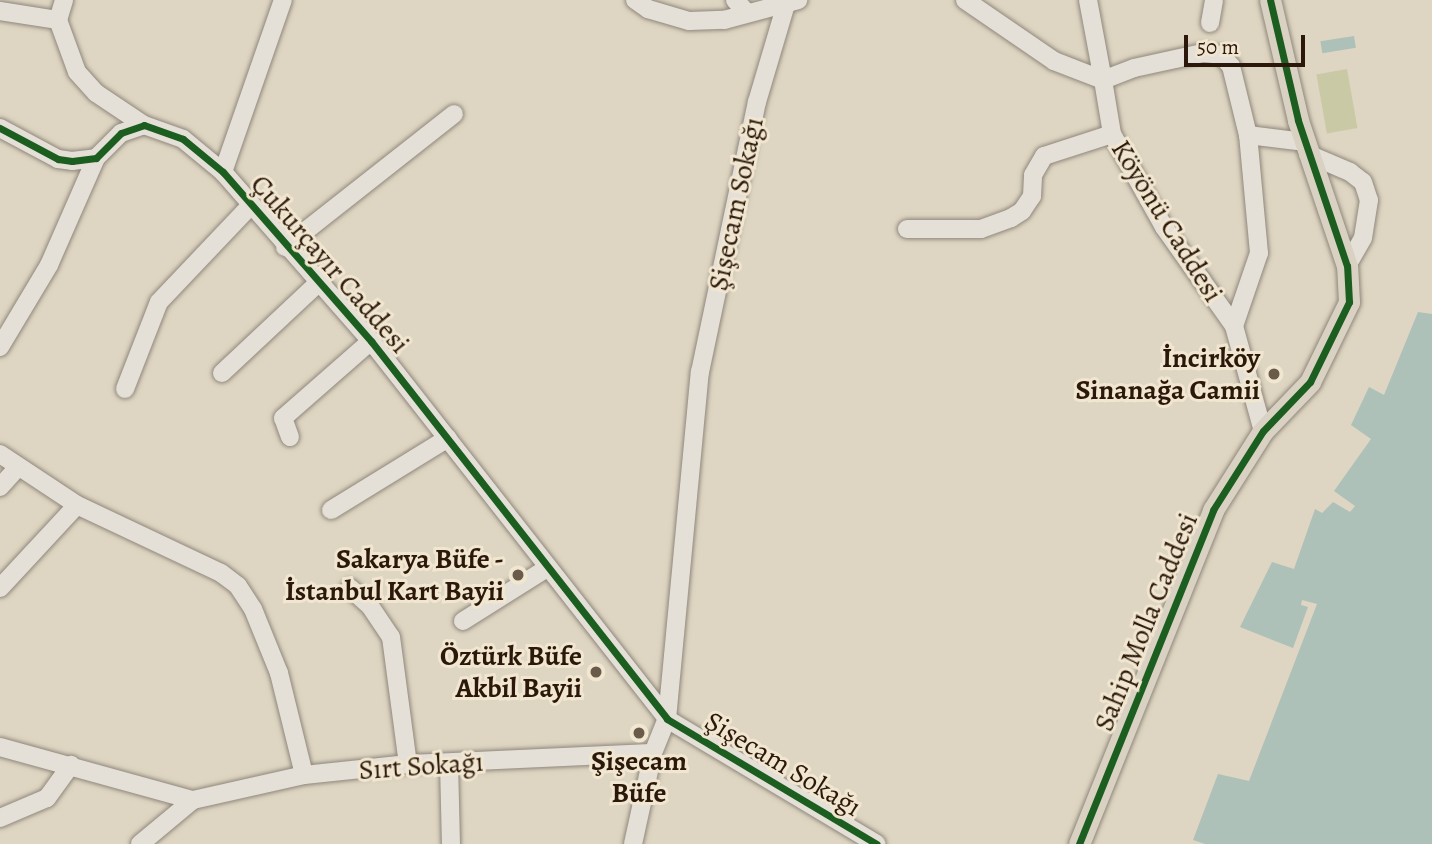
<!DOCTYPE html>
<meta charset="utf-8">
<style>
body{margin:0}
#map{position:relative;width:1432px;height:844px;overflow:hidden;background:#ded5c2;font-family:Alegreya,serif}
div>[style]{position:absolute}
[style*='--x']{left:calc(var(--x)*1px);top:calc(var(--y)*1px);width:calc(var(--w)*1px);rotate:calc(var(--a)*1deg)}
.green>*{inset:0;background:#c9c9a5;transform-origin:0 0}
.water>*{inset:0;background:#adc1b8;transform-origin:0 0}
.roads{filter:drop-shadow(0 0 2px #8f877b) drop-shadow(0 0 2px #8f877b)}
.minor>*{height:18px;margin:-9px;padding:0 9px;transform-origin:9px;border-radius:9px;background:#e5e0d7}
.major>*{height:21px;margin:-10.5px;padding:0 10.5px;transform-origin:10.5px;border-radius:10.5px;background:#d9d1c2}
.cycleway>*{height:7px;margin:-3.5px;padding:0 3.5px;transform-origin:3.5px;border-radius:3.5px;background:#1b5e20}
.dots>*{width:19px;height:19px;translate:-50% -50%;box-sizing:border-box;border:4px solid #f1e6d0;border-radius:50%}
span{translate:-50% -50%;white-space:nowrap;text-align:center;line-height:1.15;-webkit-text-stroke:6px #f1e6d0;paint-order:stroke}
.street-label{font-size:28px;color:#2b180a}
.poi-label{font-size:28px;color:#2b180a;font-weight:700}
.right{translate:-100% -50%;text-align:right}
.scale{position:absolute;left:1184px;top:35px;width:121px;height:32px;box-sizing:border-box;border:4px solid #2b180a;border-top:0;padding-left:9px;font-size:21px;line-height:24px;white-space:nowrap;color:#2b180a;-webkit-text-stroke:5px #f1e6d0;paint-order:stroke}
</style>
<div id="map">
<div class="green">
<div style="left:1347px;top:69px;width:60px;height:31px;rotate:80deg"></div>
</div>
<div class="water">
<div style="left:1354px;top:36px;width:12px;height:34px;rotate:81deg"></div>
<div style="clip-path:polygon(1418px 312px,1432px 314px,1432px 844px,1205px 844px,1193px 840px,1218px 774px,1249px 781px,1317px 604px,1302px 600px,1301px 605px,1308px 607px,1293px 648px,1240px 627px,1272px 562px,1294px 569px,1315px 509px,1322px 513px,1333px 502px,1350px 512px,1355px 506px,1334px 491px,1371px 439px,1351px 425px,1369px 387px,1384px 395px)"></div>
</div>
<div class="roads">
<div class="minor">
<div style="--x:635;--y:0;--w:16;--a:35"></div>
<div style="--x:648;--y:9;--w:43;--a:16.3"></div>
<div style="--x:689;--y:21;--w:35;--a:-2"></div>
<div style="--x:724;--y:20;--w:77;--a:-15.1"></div>
<div style="--x:735;--y:0;--w:18;--a:47"></div>
<div style="--x:965;--y:0;--w:108;--a:34.4"></div>
<div style="--x:1054;--y:61;--w:53;--a:21.2"></div>
<div style="--x:1103;--y:80;--w:55;--a:80.5"></div>
<div style="--x:1112;--y:134;--w:107;--a:60.8"></div>
<div style="--x:1164;--y:227;--w:121;--a:54.7"></div>
<div style="--x:1234;--y:326;--w:109;--a:74.6"></div>
<div style="--x:1088;--y:0;--w:81;--a:79.4"></div>
<div style="--x:1103;--y:80;--w:33;--a:-21"></div>
<div style="--x:1134;--y:68;--w:71;--a:-12.3"></div>
<div style="--x:1203;--y:53;--w:18;--a:6"></div>
<div style="--x:1221;--y:55;--w:15;--a:48"></div>
<div style="--x:1231;--y:66;--w:71;--a:76.2"></div>
<div style="--x:1248;--y:135;--w:56;--a:7.1"></div>
<div style="--x:0;--y:11;--w:59;--a:8.8"></div>
<div style="--x:58;--y:20;--w:55;--a:69.9"></div>
<div style="--x:77;--y:72;--w:28;--a:48"></div>
<div style="--x:96;--y:93;--w:58;--a:33.7"></div>
<div style="--x:58;--y:20;--w:21;--a:-73"></div>
<div style="--x:1210;--y:23;--w:23;--a:-80"></div>
<div style="--x:0;--y:128;--w:66;--a:28.1"></div>
<div style="--x:58;--y:159;--w:14;--a:8"></div>
<div style="--x:72;--y:161;--w:24;--a:-7"></div>
<div style="--x:96;--y:158;--w:35;--a:-45"></div>
<div style="--x:121;--y:133;--w:24;--a:-19"></div>
<div style="--x:144;--y:125;--w:41;--a:19.7"></div>
<div style="--x:183;--y:139;--w:52;--a:39.5"></div>
<div style="--x:223;--y:172;--w:225;--a:48.8"></div>
<div style="--x:371;--y:341;--w:480;--a:51.9"></div>
<div style="--x:667;--y:719;--w:244;--a:30.8"></div>
<div style="--x:1308;--y:154;--w:46;--a:23.2"></div>
<div style="--x:1350;--y:172;--w:16;--a:38"></div>
<div style="--x:1363;--y:182;--w:19;--a:72"></div>
<div style="--x:1369;--y:200;--w:38;--a:99"></div>
<div style="--x:1363;--y:238;--w:32;--a:120"></div>
<div style="--x:223;--y:172;--w:182;--a:-70.8"></div>
<div style="--x:907;--y:229;--w:74;--a:0"></div>
<div style="--x:981;--y:229;--w:32;--a:-20"></div>
<div style="--x:1011;--y:218;--w:13;--a:-32"></div>
<div style="--x:1022;--y:211;--w:18;--a:-56"></div>
<div style="--x:1032;--y:196;--w:21;--a:-87"></div>
<div style="--x:1033;--y:175;--w:22;--a:-60"></div>
<div style="--x:1044;--y:156;--w:71;--a:-17.9"></div>
<div style="--x:285;--y:247;--w:215;--a:-38.2"></div>
<div style="--x:1234;--y:326;--w:77;--a:-71.1"></div>
<div style="--x:1259;--y:253;--w:119;--a:-95.3"></div>
<div style="--x:0;--y:347;--w:96;--a:-59.1"></div>
<div style="--x:49;--y:265;--w:117;--a:-66.3"></div>
<div style="--x:222;--y:373;--w:130;--a:-43.1"></div>
<div style="--x:125;--y:389;--w:93;--a:-68.7"></div>
<div style="--x:159;--y:302;--w:132;--a:-46.5"></div>
<div style="--x:290;--y:437;--w:20;--a:-110"></div>
<div style="--x:283;--y:418;--w:117;--a:-41.2"></div>
<div style="--x:0;--y:454;--w:92;--a:33.5"></div>
<div style="--x:77;--y:505;--w:159;--a:25.3"></div>
<div style="--x:221;--y:573;--w:21;--a:37"></div>
<div style="--x:238;--y:586;--w:27;--a:57"></div>
<div style="--x:253;--y:609;--w:69;--a:67.9"></div>
<div style="--x:279;--y:673;--w:105;--a:76.2"></div>
<div style="--x:0;--y:487;--w:25;--a:-48"></div>
<div style="--x:331;--y:510;--w:137;--a:-31.6"></div>
<div style="--x:0;--y:588;--w:113;--a:-47.1"></div>
<div style="--x:350;--y:588;--w:27;--a:42"></div>
<div style="--x:370;--y:606;--w:37;--a:56"></div>
<div style="--x:391;--y:637;--w:128;--a:82.4"></div>
<div style="--x:463;--y:621;--w:99;--a:-32.2"></div>
<div style="--x:0;--y:747;--w:200;--a:15.4"></div>
<div style="--x:193;--y:800;--w:114;--a:-12.7"></div>
<div style="--x:304;--y:775;--w:105;--a:-6"></div>
<div style="--x:408;--y:764;--w:245;--a:-2.6"></div>
<div style="--x:449;--y:763;--w:81;--a:88.6"></div>
<div style="--x:0;--y:818;--w:51;--a:-23.1"></div>
<div style="--x:47;--y:798;--w:41;--a:-54"></div>
<div style="--x:140;--y:844;--w:69;--a:-39.7"></div>
<div style="--x:633;--y:844;--w:93;--a:-77.6"></div>
<div style="--x:653;--y:753;--w:37;--a:-68"></div>
<div style="--x:667;--y:719;--w:349;--a:-84.6"></div>
<div style="--x:700;--y:372;--w:276;--a:-78.1"></div>
<div style="--x:757;--y:102;--w:102;--a:-73.5"></div>
</div>
<div class="major">
<div style="--x:1079;--y:844;--w:360;--a:-68.1"></div>
<div style="--x:1213;--y:510;--w:93;--a:-57.7"></div>
<div style="--x:1263;--y:431;--w:68;--a:-46.2"></div>
<div style="--x:1310;--y:382;--w:89;--a:-64"></div>
<div style="--x:1349;--y:302;--w:36;--a:-93"></div>
<div style="--x:1347;--y:266;--w:154;--a:-108.6"></div>
<div style="--x:1298;--y:120;--w:123;--a:-103.1"></div>
</div>
</div>
<div class="cycleway">
<div style="--x:0;--y:128;--w:66;--a:28.1"></div>
<div style="--x:58;--y:159;--w:14;--a:8"></div>
<div style="--x:72;--y:161;--w:24;--a:-7"></div>
<div style="--x:96;--y:158;--w:35;--a:-45"></div>
<div style="--x:121;--y:133;--w:24;--a:-19"></div>
<div style="--x:144;--y:125;--w:41;--a:19.7"></div>
<div style="--x:183;--y:139;--w:52;--a:39.5"></div>
<div style="--x:223;--y:172;--w:225;--a:48.8"></div>
<div style="--x:371;--y:341;--w:480;--a:51.9"></div>
<div style="--x:667;--y:719;--w:244;--a:30.8"></div>
<div style="--x:1079;--y:844;--w:360;--a:-68.1"></div>
<div style="--x:1213;--y:510;--w:93;--a:-57.7"></div>
<div style="--x:1263;--y:431;--w:68;--a:-46.2"></div>
<div style="--x:1310;--y:382;--w:89;--a:-64"></div>
<div style="--x:1349;--y:302;--w:36;--a:-93"></div>
<div style="--x:1347;--y:266;--w:154;--a:-108.6"></div>
<div style="--x:1298;--y:120;--w:123;--a:-103.1"></div>
</div>
<div class="dots">
<div style="left:1274px;top:374px;background:#6a5a4a"></div>
<div style="left:518px;top:575px;background:#6a5a4a"></div>
<div style="left:596px;top:672px;background:#6a5a4a"></div>
<div style="left:639px;top:733px;background:#6a5a4a"></div>
</div>
<div class="street-label">
<span style="left:736px;top:204px;rotate:-78deg">Şişecam Sokağı</span>
<span style="left:1167px;top:221px;rotate:58deg">Köyönü Caddesi</span>
<span style="left:330px;top:264px;rotate:49deg">Çukurçayır Caddesi</span>
<span style="left:1146px;top:622px;rotate:-68deg">Sahip Molla Caddesi</span>
<span style="left:783px;top:764px;rotate:31deg">Şişecam Sokağı</span>
<span style="left:421px;top:766px;rotate:-4deg">Sırt Sokağı</span>
</div>
<div class="poi-label">
<span class="right" style="left:1260px;top:374px">İncirköy<br>Sinanağa Camii</span>
<span class="right" style="left:504px;top:575px">Sakarya Büfe -<br>İstanbul Kart Bayii</span>
<span class="right" style="left:582px;top:672px">Öztürk Büfe<br>Akbil Bayii</span>
<span style="left:639px;top:777px">Şişecam<br>Büfe</span>
</div>
<div class="scale">50 m</div>
</div>
